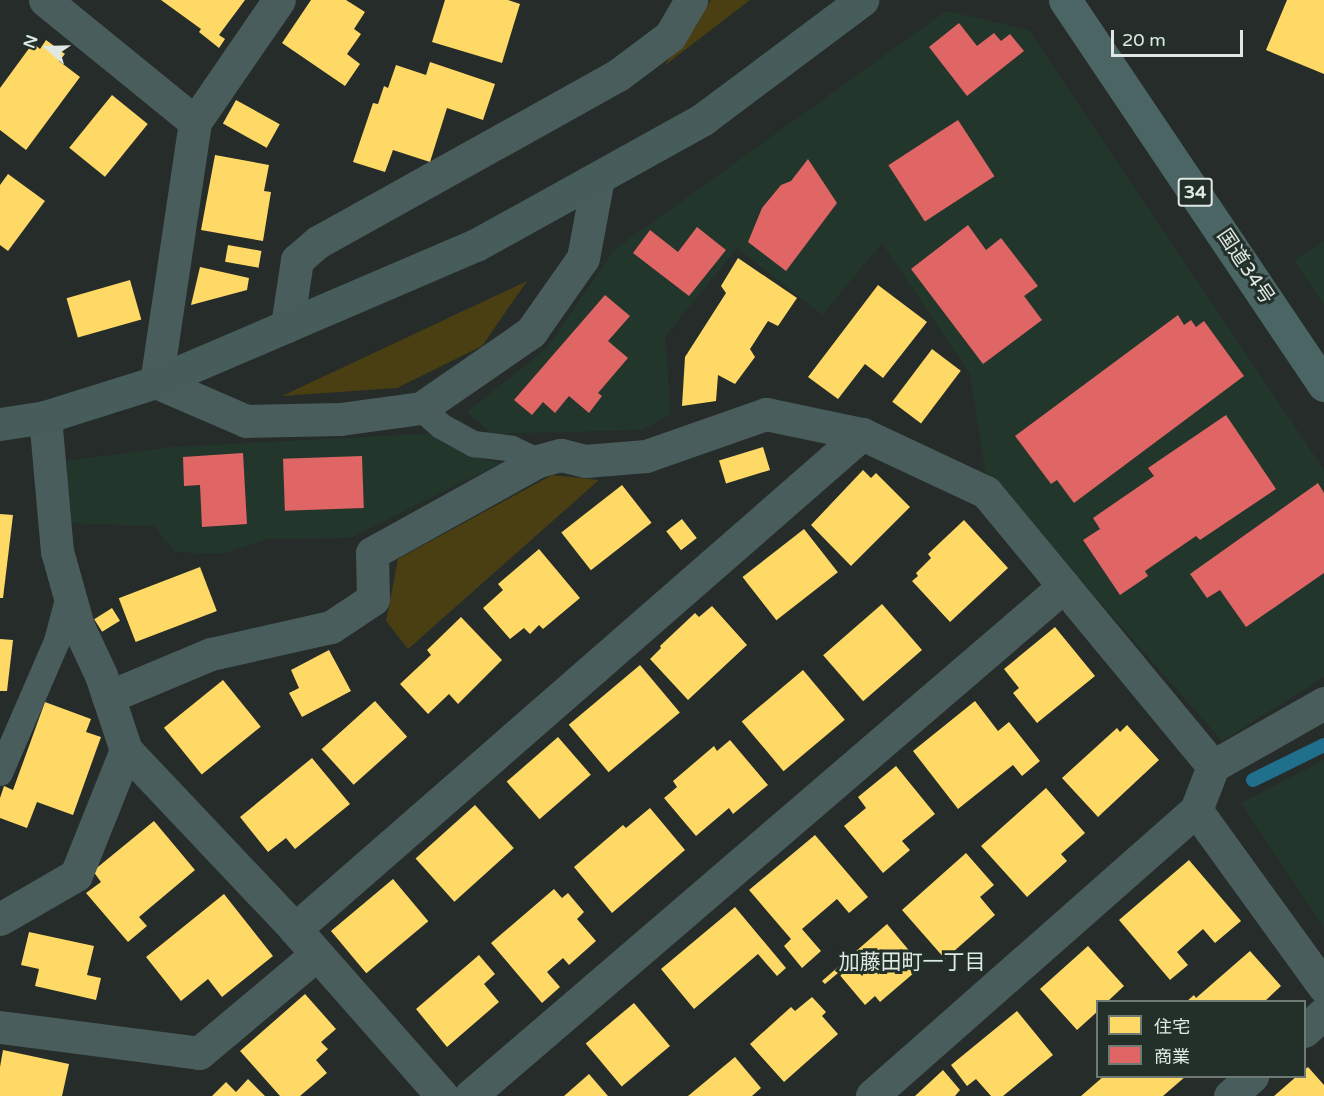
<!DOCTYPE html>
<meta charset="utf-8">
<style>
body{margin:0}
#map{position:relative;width:1324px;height:1096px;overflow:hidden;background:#262c29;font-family:"Varela Round","Noto Sans JP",sans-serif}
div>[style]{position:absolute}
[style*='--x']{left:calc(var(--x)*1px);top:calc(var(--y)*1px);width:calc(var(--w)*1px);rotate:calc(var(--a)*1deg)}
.built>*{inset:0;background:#23362c}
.green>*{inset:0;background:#493f13}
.homes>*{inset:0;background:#ffd966;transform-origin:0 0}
.shops>*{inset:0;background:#e06666;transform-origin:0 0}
.stream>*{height:14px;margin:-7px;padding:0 7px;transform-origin:7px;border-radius:7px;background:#20708d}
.lane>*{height:26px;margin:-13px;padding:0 13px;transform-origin:13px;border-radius:13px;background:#495d5d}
.street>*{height:33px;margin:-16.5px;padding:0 16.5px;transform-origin:16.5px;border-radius:16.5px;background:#495d5d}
.secondary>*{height:33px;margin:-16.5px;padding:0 16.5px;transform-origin:16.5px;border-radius:16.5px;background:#465d5c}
.highway>*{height:33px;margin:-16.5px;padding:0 16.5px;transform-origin:16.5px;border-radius:16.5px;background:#4b6464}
span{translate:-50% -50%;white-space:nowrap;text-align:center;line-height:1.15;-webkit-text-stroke:6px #223029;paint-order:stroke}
.shield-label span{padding:2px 4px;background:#223029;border:2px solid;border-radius:4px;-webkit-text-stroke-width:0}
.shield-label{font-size:18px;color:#dfe8e3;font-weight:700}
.street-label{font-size:20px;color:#dfe8e3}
.neighbourhood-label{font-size:21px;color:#dfe8e3}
.legend{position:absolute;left:1096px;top:1000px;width:210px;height:78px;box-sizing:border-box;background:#223029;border:2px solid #6e7a73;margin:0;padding:8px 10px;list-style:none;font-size:18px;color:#dfe8e3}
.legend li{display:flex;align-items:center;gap:12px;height:30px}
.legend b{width:30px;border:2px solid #6e7a73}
.north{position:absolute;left:18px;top:18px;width:60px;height:60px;-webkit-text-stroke:4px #223029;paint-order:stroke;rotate:290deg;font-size:16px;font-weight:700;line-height:24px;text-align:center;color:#dfe8e3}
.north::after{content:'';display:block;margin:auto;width:21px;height:27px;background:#dfe8e3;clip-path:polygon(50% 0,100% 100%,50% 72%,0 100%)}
.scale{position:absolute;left:1111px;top:30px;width:132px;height:27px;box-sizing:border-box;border:3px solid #dfe8e3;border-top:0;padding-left:8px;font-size:18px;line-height:21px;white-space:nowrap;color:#dfe8e3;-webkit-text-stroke:4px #223029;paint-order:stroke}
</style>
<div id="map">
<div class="built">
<div style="clip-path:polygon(946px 11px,1029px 30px,1324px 470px,1324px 677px,1222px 741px,985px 471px,970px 374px,882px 243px,822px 315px,737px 248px,665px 337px,671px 414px,642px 430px,492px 434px,467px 412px,547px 348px,614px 250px)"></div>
<div style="clip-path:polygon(1324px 241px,1324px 305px,1294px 260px)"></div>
<div style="clip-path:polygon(442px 433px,474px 457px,501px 463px,350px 538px,267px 539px,221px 554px,175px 552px,154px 526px,68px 523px,65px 461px,172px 447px)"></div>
<div style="clip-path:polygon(1324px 760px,1324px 928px,1241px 803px)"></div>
</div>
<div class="green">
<div style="clip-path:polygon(711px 0,750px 0,664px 66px)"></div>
<div style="clip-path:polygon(527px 281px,482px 346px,397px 388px,282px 396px)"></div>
<div style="clip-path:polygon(552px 475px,599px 480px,408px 649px,386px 621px,398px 559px)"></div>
</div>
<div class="homes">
<div style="clip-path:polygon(161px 0,245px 0,219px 35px,225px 39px,219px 48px,199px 32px,201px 29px)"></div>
<div style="clip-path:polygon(311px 0,346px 0,365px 12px,354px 29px,361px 34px,347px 54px,360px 64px,345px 86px,282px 43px)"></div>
<div style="clip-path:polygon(445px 0,508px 0,520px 4px,502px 63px,432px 42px)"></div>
<div style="clip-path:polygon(1287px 0,1324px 0,1324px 74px,1266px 50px)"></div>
<div style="clip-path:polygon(46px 40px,65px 54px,59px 61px,80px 77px,26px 150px,0 130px,0 88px,33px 43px,40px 49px)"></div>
<div style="clip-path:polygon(430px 62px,495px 84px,483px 120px,447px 108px,430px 162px,393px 150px,385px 172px,353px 162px,373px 103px,378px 104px,384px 86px,388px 88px,396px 65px,426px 75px)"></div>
<div style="left:112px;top:95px;width:46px;height:68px;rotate:39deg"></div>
<div style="left:236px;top:100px;width:50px;height:27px;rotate:29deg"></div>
<div style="clip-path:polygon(215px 155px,269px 165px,264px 191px,271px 192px,263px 241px,201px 230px)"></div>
<div style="clip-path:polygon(8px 174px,45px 201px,8px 251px,0 245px,0 185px)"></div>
<div style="left:228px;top:245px;width:34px;height:17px;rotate:10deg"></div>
<div style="clip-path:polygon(738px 258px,797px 298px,778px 326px,768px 321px,750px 349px,755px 357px,735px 384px,718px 375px,716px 401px,682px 406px,685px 357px,726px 293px,721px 286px)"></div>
<div style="clip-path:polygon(200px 267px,249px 278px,247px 290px,191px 305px)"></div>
<div style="left:130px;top:280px;width:41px;height:66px;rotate:74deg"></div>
<div style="clip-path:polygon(878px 285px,927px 322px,883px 378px,865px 364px,838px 399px,808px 377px)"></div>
<div style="left:932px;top:349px;width:36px;height:66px;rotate:37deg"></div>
<div style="left:763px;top:447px;width:24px;height:46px;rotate:73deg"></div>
<div style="clip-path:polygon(863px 470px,871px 478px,876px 473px,910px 507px,851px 566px,811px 525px)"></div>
<div style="left:622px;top:485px;width:48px;height:77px;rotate:52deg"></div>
<div style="clip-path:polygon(0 514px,13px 515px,3px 598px,0 598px)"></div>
<div style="left:682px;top:519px;width:24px;height:20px;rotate:52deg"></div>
<div style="clip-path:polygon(964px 520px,1008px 568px,950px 622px,912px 581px,918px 576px,916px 573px,931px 558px,928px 554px)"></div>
<div style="left:804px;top:529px;width:55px;height:78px;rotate:52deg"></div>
<div style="clip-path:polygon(539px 549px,580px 598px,543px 629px,539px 625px,530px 634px,524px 628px,510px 639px,483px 608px,503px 590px,498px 584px)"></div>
<div style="left:200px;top:567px;width:47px;height:87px;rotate:69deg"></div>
<div style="left:882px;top:604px;width:61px;height:78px;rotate:49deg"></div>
<div style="clip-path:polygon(712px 606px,747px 645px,688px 700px,650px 659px,661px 648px,660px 646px,695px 613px,699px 617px)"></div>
<div style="left:112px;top:608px;width:15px;height:21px;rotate:58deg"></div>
<div style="clip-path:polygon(461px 617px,502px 660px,458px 704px,449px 694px,428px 714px,400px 684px,431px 655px,427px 650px)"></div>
<div style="clip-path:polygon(1055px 627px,1095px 676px,1037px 723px,1013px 693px,1019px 688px,1004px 669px)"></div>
<div style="clip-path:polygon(0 639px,13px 640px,7px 691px,0 691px)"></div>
<div style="clip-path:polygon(329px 650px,351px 691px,302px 717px,289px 693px,299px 688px,291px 670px)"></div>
<div style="left:640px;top:665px;width:62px;height:93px;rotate:50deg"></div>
<div style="left:803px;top:670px;width:65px;height:80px;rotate:50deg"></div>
<div style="left:223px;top:680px;width:60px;height:76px;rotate:51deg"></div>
<div style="left:375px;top:701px;width:48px;height:72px;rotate:48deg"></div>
<div style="clip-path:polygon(975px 701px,998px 731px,1009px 722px,1040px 761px,1022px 776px,1013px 765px,958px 809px,913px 751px)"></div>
<div style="clip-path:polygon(45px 702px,91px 719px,86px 732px,101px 737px,73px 815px,37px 802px,27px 828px,0 818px,0 798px,4px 786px,13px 790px)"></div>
<div style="clip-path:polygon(1127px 725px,1159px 760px,1098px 817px,1062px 778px,1117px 728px,1120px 732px)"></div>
<div style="left:558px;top:737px;width:50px;height:68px;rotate:49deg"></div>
<div style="clip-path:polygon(730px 740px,768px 785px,733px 814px,729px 808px,696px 836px,664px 798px,677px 787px,673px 781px,714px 746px,717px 751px)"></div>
<div style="clip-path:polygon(312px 758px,350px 804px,295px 849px,286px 838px,268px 852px,240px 817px)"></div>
<div style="clip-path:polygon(896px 766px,935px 814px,902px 841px,910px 850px,883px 873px,844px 826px,866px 808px,858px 797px)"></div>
<div style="clip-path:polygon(1046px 788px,1085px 833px,1061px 854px,1067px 861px,1027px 897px,981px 846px)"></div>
<div style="left:475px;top:805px;width:58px;height:80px;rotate:48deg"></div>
<div style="clip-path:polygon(650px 808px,685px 850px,612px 913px,574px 867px,623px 825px,626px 828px)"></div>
<div style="clip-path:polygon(154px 821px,195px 870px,139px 917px,147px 926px,128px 942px,86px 893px,101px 882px,93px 871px)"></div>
<div style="clip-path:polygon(815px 835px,868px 897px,849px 913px,837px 899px,802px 929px,821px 951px,802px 968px,784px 946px,791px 939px,749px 890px)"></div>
<div style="clip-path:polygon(966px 853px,994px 885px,980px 897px,995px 915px,945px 959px,902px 910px)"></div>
<div style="clip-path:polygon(1189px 860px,1241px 921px,1215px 943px,1203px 929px,1177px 952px,1188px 965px,1170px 980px,1119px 920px)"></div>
<div style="left:393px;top:879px;width:55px;height:81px;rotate:50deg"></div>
<div style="clip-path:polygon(554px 889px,562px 898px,568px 893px,584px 912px,577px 919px,596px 941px,569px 965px,563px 958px,547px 972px,560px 987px,542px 1003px,491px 943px)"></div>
<div style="clip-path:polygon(224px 894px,273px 956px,222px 997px,208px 979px,181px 1001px,146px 957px)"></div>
<div style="clip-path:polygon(735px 907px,786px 968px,777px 976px,758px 954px,694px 1009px,661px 969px)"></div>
<div style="clip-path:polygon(887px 924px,922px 966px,880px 1002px,875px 996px,865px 1005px,838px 973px,825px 984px,822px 981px)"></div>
<div style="clip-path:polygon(29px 932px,94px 946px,87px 975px,101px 978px,96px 1000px,35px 986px,39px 969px,21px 965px)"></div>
<div style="clip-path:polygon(1088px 946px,1124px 986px,1107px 1002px,1098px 1002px,1098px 1011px,1077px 1030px,1040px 989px)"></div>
<div style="clip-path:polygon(1250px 951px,1281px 986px,1264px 1002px,1186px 1002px,1194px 995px,1196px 998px)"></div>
<div style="clip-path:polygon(479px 955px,495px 974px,484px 984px,499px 1002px,447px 1047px,416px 1009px)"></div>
<div style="clip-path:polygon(305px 994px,336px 1029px,321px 1042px,328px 1049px,316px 1060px,327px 1073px,300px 1096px,280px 1096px,240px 1051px)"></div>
<div style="clip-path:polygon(812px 997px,826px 1012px,822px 1016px,838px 1034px,784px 1082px,750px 1044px,791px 1007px,795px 1011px)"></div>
<div style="left:634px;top:1003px;width:56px;height:63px;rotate:50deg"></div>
<div style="clip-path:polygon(1017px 1011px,1053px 1055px,1003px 1096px,991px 1096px,976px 1079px,967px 1086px,951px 1065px)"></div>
<div style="clip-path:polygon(3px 1050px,69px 1064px,62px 1096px,0 1096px,0 1067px)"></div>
<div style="clip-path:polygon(735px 1057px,761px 1088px,752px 1096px,688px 1096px)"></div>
<div style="clip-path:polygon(1308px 1067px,1324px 1085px,1324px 1096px,1274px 1096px,1297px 1076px,1304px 1076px,1304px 1070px)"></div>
<div style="clip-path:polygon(943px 1070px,960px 1090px,955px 1096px,915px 1096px)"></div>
<div style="clip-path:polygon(589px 1074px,608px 1096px,564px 1096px)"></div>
<div style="clip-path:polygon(1104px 1076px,1186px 1076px,1163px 1096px,1081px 1096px)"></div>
<div style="clip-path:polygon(248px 1079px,265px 1096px,212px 1096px,226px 1082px,236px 1092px)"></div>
</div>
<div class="shops">
<div style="clip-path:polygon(959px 23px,977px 46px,994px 33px,1001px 41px,1010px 34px,1024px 51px,967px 96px,929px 47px)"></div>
<div style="left:958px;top:120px;width:67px;height:83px;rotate:57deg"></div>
<div style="clip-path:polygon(808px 159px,837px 203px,786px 271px,748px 242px,762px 208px,781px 185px,791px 181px)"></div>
<div style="clip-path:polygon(968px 225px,986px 250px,1001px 238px,1038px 286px,1024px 296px,1042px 320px,983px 364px,911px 269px)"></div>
<div style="clip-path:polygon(697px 227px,726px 250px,689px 296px,633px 253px,650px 230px,678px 252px)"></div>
<div style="clip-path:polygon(605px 295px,630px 316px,608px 341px,628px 358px,598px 393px,602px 396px,589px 413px,569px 396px,555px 413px,543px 402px,532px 415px,514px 400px)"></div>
<div style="clip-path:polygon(1178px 315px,1184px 325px,1191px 320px,1196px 327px,1204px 321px,1244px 376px,1074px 503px,1057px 480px,1051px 484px,1015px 436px)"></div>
<div style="clip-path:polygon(1226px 415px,1276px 489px,1200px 540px,1196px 536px,1145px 571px,1148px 576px,1120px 595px,1083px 540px,1100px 529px,1093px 518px,1154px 476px,1148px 468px)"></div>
<div style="clip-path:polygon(243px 453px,247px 524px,202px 527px,200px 485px,184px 486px,183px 457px)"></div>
<div style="left:362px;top:456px;width:52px;height:79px;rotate:88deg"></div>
<div style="clip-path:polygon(1318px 483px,1324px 493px,1324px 573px,1246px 627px,1220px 590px,1207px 598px,1190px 574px)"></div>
</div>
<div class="stream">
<div style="--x:1253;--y:780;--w:79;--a:-26.2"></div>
</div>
<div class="lane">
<div style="--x:421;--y:408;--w:27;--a:42"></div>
<div style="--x:441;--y:426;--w:38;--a:29"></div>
<div style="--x:474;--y:444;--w:38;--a:7"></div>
<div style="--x:512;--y:449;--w:29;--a:25"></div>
<div style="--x:0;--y:773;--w:144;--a:-66.6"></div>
<div style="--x:57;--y:641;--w:51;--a:-75.1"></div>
</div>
<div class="street">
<div style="--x:45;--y:0;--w:193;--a:39.1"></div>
<div style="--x:195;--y:122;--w:263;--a:98.5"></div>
<div style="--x:156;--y:382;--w:98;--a:23.4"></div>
<div style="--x:246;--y:421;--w:94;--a:-1.2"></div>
<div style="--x:340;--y:419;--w:82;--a:-7.7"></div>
<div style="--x:421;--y:408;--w:134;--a:-34.6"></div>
<div style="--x:531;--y:332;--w:90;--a:-54.9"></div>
<div style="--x:583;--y:258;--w:81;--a:-79.4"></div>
<div style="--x:195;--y:122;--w:148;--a:-55.5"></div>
<div style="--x:287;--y:326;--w:67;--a:-81.4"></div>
<div style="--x:297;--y:260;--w:28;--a:-41"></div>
<div style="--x:318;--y:242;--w:343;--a:-29.1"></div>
<div style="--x:618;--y:75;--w:65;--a:-36.9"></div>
<div style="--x:670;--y:36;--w:42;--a:-59.7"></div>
<div style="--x:45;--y:417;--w:135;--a:84.9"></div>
<div style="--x:57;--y:551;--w:78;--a:74.4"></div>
<div style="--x:78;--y:626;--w:54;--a:64.9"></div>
<div style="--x:101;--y:675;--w:79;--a:71.6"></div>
<div style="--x:126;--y:750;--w:246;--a:46.6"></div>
<div style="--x:295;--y:929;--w:222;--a:48.6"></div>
<div style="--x:108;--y:697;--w:112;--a:-22.7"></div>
<div style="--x:211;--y:654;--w:123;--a:-12.7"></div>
<div style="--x:331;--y:627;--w:50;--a:-33.7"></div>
<div style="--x:373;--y:599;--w:46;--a:-91.2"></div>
<div style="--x:372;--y:553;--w:190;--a:-29"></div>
<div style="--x:538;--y:461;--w:24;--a:-15"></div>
<div style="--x:561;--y:455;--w:25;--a:14"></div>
<div style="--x:585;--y:461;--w:61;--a:-4.7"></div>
<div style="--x:646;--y:456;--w:127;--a:-19.3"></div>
<div style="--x:766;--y:414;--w:98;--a:11.8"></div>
<div style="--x:862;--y:434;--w:137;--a:25.1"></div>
<div style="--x:986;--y:492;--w:356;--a:50.4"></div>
<div style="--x:1213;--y:766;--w:47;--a:111.1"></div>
<div style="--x:1196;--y:810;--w:432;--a:138.6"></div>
<div style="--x:1213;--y:766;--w:128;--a:-29.6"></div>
<div style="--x:1196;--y:810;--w:218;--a:54.1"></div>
<div style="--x:0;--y:919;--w:88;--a:-30.1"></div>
<div style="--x:76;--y:875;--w:135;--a:-68.2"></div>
<div style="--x:295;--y:929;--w:753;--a:-41.12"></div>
<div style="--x:0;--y:1027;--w:201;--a:7.4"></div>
<div style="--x:199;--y:1053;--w:154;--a:-40"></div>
<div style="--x:1304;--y:1031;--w:27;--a:-42"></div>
<div style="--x:470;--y:1096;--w:783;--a:-40.65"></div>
<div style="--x:1230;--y:1096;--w:30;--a:-42"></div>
</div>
<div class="secondary">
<div style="--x:0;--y:424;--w:46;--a:-8.8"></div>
<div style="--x:45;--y:417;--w:116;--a:-17.5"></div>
<div style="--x:156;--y:382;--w:348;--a:-23.2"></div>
<div style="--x:476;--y:245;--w:260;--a:-29"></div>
<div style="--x:703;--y:119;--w:199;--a:-36.8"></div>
</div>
<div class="highway">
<div style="--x:1065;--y:0;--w:464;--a:56.1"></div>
</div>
<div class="shield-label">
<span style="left:1195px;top:192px">34</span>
</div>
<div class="street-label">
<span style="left:1245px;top:267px;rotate:56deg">国道34号</span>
</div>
<div class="neighbourhood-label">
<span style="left:912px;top:963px">加藤田町一丁目</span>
</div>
<ul class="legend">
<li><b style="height:16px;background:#ffd966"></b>住宅</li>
<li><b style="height:16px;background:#e06666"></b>商業</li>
</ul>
<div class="north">N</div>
<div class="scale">20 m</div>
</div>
